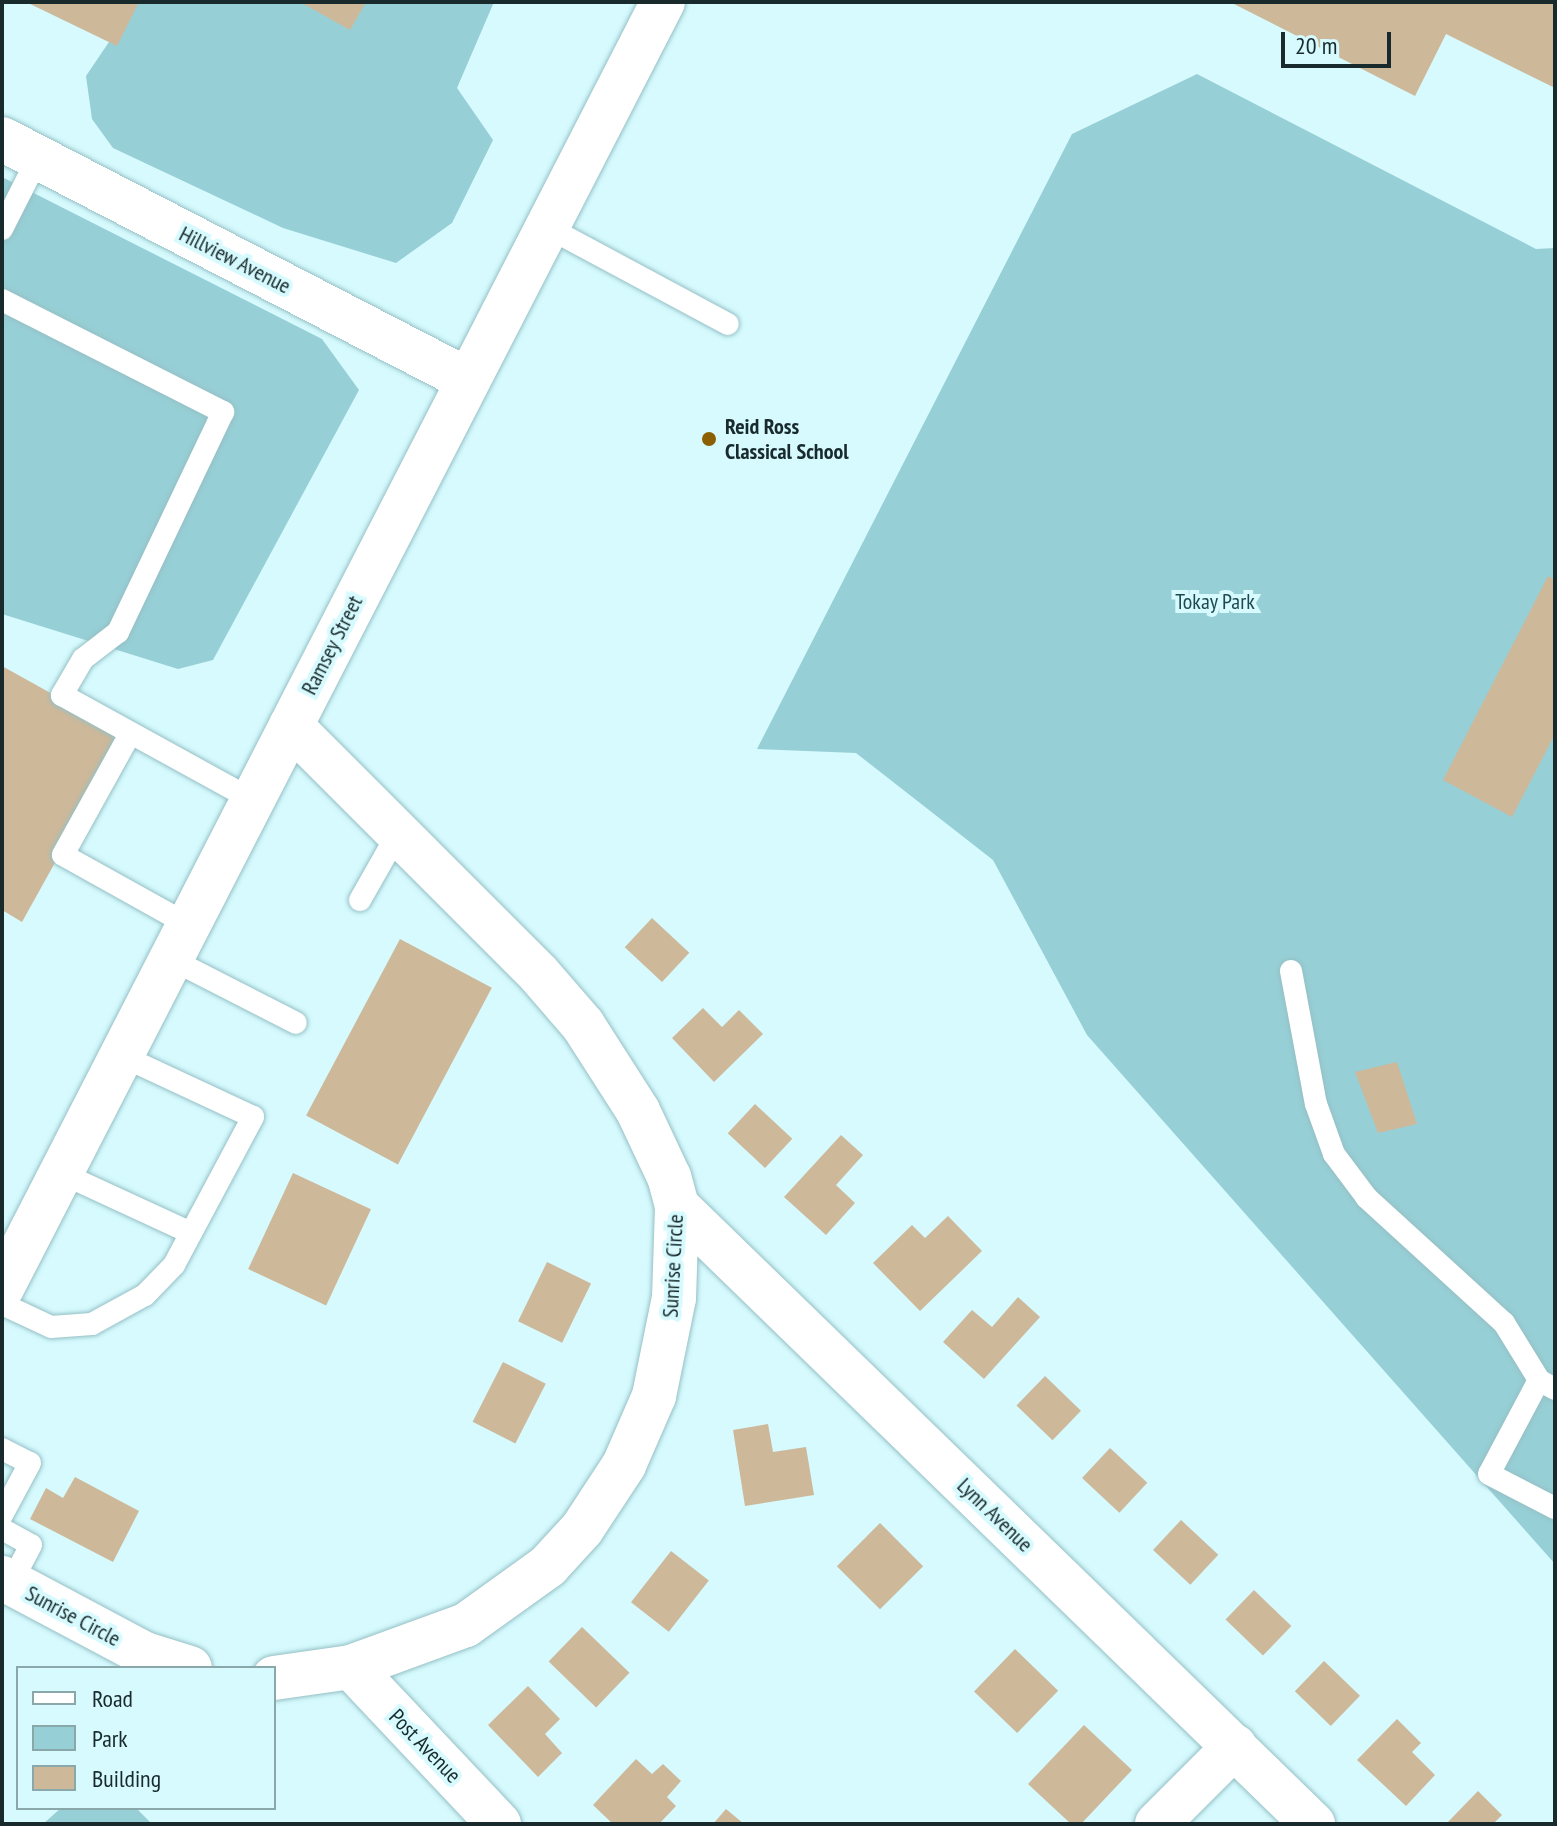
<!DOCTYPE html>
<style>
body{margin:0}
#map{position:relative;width:1557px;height:1826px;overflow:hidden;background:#d6fafe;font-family:"PT Sans Narrow",sans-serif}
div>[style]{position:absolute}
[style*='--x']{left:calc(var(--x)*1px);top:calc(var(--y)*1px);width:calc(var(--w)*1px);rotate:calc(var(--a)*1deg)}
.green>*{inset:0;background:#97cfd6}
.building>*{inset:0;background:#cdb89a;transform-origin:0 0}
.roads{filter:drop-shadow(0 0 2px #95c0c5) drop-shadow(0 0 2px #95c0c5)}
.service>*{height:22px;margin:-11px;padding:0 11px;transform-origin:11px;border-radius:11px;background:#fff}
.minor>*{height:44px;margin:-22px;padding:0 22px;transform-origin:22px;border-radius:22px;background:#fff}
.primary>*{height:44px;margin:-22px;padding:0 22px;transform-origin:22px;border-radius:22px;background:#fff}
.dots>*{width:22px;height:22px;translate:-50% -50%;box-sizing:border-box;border:4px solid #d6fafe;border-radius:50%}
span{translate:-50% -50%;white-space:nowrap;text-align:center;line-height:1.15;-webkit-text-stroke:8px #d6fafe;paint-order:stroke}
.street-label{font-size:22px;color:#182a2c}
.poi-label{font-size:22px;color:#182a2c;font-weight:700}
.left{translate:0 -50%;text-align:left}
.park-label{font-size:22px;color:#1d4a4f}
.frame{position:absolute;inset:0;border:4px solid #182a2c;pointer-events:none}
.legend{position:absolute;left:16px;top:1666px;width:260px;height:144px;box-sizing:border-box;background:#d6fafe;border:2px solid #8aa7aa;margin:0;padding:10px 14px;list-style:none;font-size:24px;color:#182a2c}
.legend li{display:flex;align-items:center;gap:16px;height:40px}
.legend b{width:40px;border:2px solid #8aa7aa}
.scale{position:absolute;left:1281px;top:32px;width:110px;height:36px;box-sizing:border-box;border:4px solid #182a2c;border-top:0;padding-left:10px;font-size:24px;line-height:28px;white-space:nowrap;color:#182a2c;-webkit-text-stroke:6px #d6fafe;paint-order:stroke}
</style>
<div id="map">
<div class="green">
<div style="clip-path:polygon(136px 2px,494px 2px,457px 88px,493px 140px,452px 223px,396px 263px,283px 228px,113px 148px,92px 119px,86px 76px)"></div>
<div style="clip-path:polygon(1197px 74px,1536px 249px,1555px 248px,1555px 1564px,1087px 1035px,993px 860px,856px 753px,757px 749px,1072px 134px)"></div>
<div style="clip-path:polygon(2px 177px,322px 339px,359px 390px,213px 660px,178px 669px,2px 614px)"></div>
<div style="clip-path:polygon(61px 1808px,136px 1808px,152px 1824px,43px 1824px)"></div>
</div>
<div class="building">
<div style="clip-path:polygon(26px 2px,139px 2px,117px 46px)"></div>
<div style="clip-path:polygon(300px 2px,366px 2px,350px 30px)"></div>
<div style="clip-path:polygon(1230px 2px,1555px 2px,1555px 88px,1446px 34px,1415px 96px)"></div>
<div style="clip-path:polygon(1548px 576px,1555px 580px,1555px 734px,1512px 817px,1443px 780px)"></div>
<div style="clip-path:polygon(2px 666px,126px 735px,22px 922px,2px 910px)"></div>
<div style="left:652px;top:918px;width:51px;height:40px;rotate:43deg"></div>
<div style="left:400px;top:939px;width:104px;height:200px;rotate:28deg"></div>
<div style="clip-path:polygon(703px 1008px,722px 1027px,739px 1010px,763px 1034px,714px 1082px,672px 1038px)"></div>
<div style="clip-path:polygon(1397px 1062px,1417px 1124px,1378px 1133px,1355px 1072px)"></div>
<div style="left:755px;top:1104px;width:51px;height:40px;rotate:43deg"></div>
<div style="clip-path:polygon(841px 1135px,863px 1155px,836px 1185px,855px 1203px,826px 1235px,784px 1197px)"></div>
<div style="left:293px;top:1173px;width:86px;height:106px;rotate:25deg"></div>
<div style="clip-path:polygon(948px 1216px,982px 1251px,920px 1311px,873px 1263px,912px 1225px,925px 1238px)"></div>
<div style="left:547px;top:1262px;width:49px;height:66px;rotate:26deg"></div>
<div style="clip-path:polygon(1018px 1297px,1040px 1317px,984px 1379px,943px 1342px,972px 1310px,992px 1327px)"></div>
<div style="left:503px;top:1362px;width:48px;height:67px;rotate:27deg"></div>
<div style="left:1045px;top:1376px;width:50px;height:41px;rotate:44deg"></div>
<div style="clip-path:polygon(768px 1424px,773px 1452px,806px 1447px,814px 1495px,745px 1506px,733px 1430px)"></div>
<div style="left:1110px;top:1448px;width:51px;height:41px;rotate:43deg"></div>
<div style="clip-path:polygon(75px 1477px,139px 1511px,113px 1562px,30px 1519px,46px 1488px,63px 1498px)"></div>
<div style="left:1181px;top:1520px;width:51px;height:41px;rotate:43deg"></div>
<div style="left:880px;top:1523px;width:61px;height:61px;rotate:45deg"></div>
<div style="left:671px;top:1551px;width:48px;height:65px;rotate:38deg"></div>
<div style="left:1254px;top:1590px;width:52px;height:41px;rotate:44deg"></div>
<div style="left:582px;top:1627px;width:66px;height:48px;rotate:44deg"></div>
<div style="left:1015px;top:1649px;width:60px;height:59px;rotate:44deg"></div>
<div style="left:1324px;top:1661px;width:50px;height:42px;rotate:44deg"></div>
<div style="clip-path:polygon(528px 1686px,560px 1719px,545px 1734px,562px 1753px,538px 1777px,488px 1725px)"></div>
<div style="clip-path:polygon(1397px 1719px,1421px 1743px,1412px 1752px,1435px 1775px,1406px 1806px,1357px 1760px)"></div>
<div style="clip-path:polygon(1084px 1725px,1132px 1770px,1081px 1824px,1071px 1824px,1028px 1784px)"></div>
<div style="clip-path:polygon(636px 1759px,652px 1774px,663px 1764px,681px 1781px,667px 1797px,676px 1806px,659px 1824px,613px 1824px,593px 1805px)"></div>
<div style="clip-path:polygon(1478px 1791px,1502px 1815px,1493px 1824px,1446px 1824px)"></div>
<div style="clip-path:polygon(726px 1809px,744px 1824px,713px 1824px)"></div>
</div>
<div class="roads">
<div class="service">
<div style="--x:547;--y:227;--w:205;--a:28.2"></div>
<div style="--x:2;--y:229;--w:80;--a:-63.1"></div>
<div style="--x:2;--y:300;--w:248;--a:26.9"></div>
<div style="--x:223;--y:412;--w:244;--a:115.5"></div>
<div style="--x:118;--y:632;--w:44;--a:142.4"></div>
<div style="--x:83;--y:659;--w:42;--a:120.3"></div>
<div style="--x:62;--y:695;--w:218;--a:28.8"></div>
<div style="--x:130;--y:734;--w:138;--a:119"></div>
<div style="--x:63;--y:855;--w:144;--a:29.1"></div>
<div style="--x:360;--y:900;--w:77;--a:-60.4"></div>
<div style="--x:171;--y:959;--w:140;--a:27.1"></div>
<div style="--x:1291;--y:971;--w:135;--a:79.4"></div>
<div style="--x:1316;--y:1104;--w:53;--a:70.2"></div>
<div style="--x:1334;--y:1154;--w:55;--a:53.1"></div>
<div style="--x:1367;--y:1198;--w:185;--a:42.4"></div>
<div style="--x:1504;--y:1323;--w:67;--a:58.4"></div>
<div style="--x:61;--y:1173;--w:143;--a:24.8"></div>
<div style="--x:2;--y:1304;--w:54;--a:25.1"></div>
<div style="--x:51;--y:1327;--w:41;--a:-4.2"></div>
<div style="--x:92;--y:1324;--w:60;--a:-28.7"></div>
<div style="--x:145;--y:1295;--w:42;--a:-46"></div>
<div style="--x:174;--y:1265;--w:168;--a:-61.9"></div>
<div style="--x:253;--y:1117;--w:145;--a:-155"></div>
<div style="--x:1555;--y:1389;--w:18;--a:-151"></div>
<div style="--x:1539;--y:1380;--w:106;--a:118"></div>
<div style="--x:1489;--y:1474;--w:74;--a:27.3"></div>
<div style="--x:2;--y:1449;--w:31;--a:27"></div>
<div style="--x:30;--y:1463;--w:59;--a:118.3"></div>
<div style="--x:2;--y:1529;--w:33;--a:29"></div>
<div style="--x:31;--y:1545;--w:43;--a:117.8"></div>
</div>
<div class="minor">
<div style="--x:2;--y:139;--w:525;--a:27.35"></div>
<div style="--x:677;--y:1206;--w:887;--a:44.18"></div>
<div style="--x:2;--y:1578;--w:162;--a:28"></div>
<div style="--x:145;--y:1654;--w:47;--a:17.3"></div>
<div style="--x:351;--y:1667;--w:216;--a:46.7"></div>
<div style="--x:274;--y:1678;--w:78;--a:-8.1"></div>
<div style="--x:351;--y:1667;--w:122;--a:-20.1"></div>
<div style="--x:466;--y:1625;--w:101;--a:-35.7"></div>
<div style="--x:548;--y:1566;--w:50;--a:-47.4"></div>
<div style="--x:582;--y:1529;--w:77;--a:-56.7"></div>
<div style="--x:624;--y:1465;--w:75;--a:-66.5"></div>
<div style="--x:654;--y:1396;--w:100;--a:-78.5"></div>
<div style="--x:674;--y:1298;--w:92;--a:-88.1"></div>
<div style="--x:677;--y:1206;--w:30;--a:-105"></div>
<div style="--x:669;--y:1177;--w:73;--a:-115.2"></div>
<div style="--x:638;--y:1111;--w:102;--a:-122.6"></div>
<div style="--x:583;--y:1025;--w:67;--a:-130.8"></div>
<div style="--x:539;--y:974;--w:351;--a:-135"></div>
<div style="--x:1157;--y:1824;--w:110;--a:-45"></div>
</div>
<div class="primary">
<div style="--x:2;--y:1288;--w:1446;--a:-62.8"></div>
</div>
</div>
<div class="dots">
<div style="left:709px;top:439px;background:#8b5f02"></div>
</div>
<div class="street-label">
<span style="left:235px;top:260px;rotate:27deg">Hillview Avenue</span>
<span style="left:332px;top:645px;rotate:-63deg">Ramsey Street</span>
<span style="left:673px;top:1266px;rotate:-87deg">Sunrise Circle</span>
<span style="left:995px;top:1515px;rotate:44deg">Lynn Avenue</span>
<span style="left:73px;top:1616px;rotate:28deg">Sunrise Circle</span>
<span style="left:425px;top:1746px;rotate:46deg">Post Avenue</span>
</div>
<div class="poi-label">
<span class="left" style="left:725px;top:439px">Reid Ross<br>Classical School</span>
</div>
<div class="park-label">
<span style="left:1215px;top:602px">Tokay Park</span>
</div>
<div class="frame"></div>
<ul class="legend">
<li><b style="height:10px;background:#fff"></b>Road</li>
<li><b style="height:22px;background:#97cfd6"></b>Park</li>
<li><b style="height:22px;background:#cdb89a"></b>Building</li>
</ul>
<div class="scale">20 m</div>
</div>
